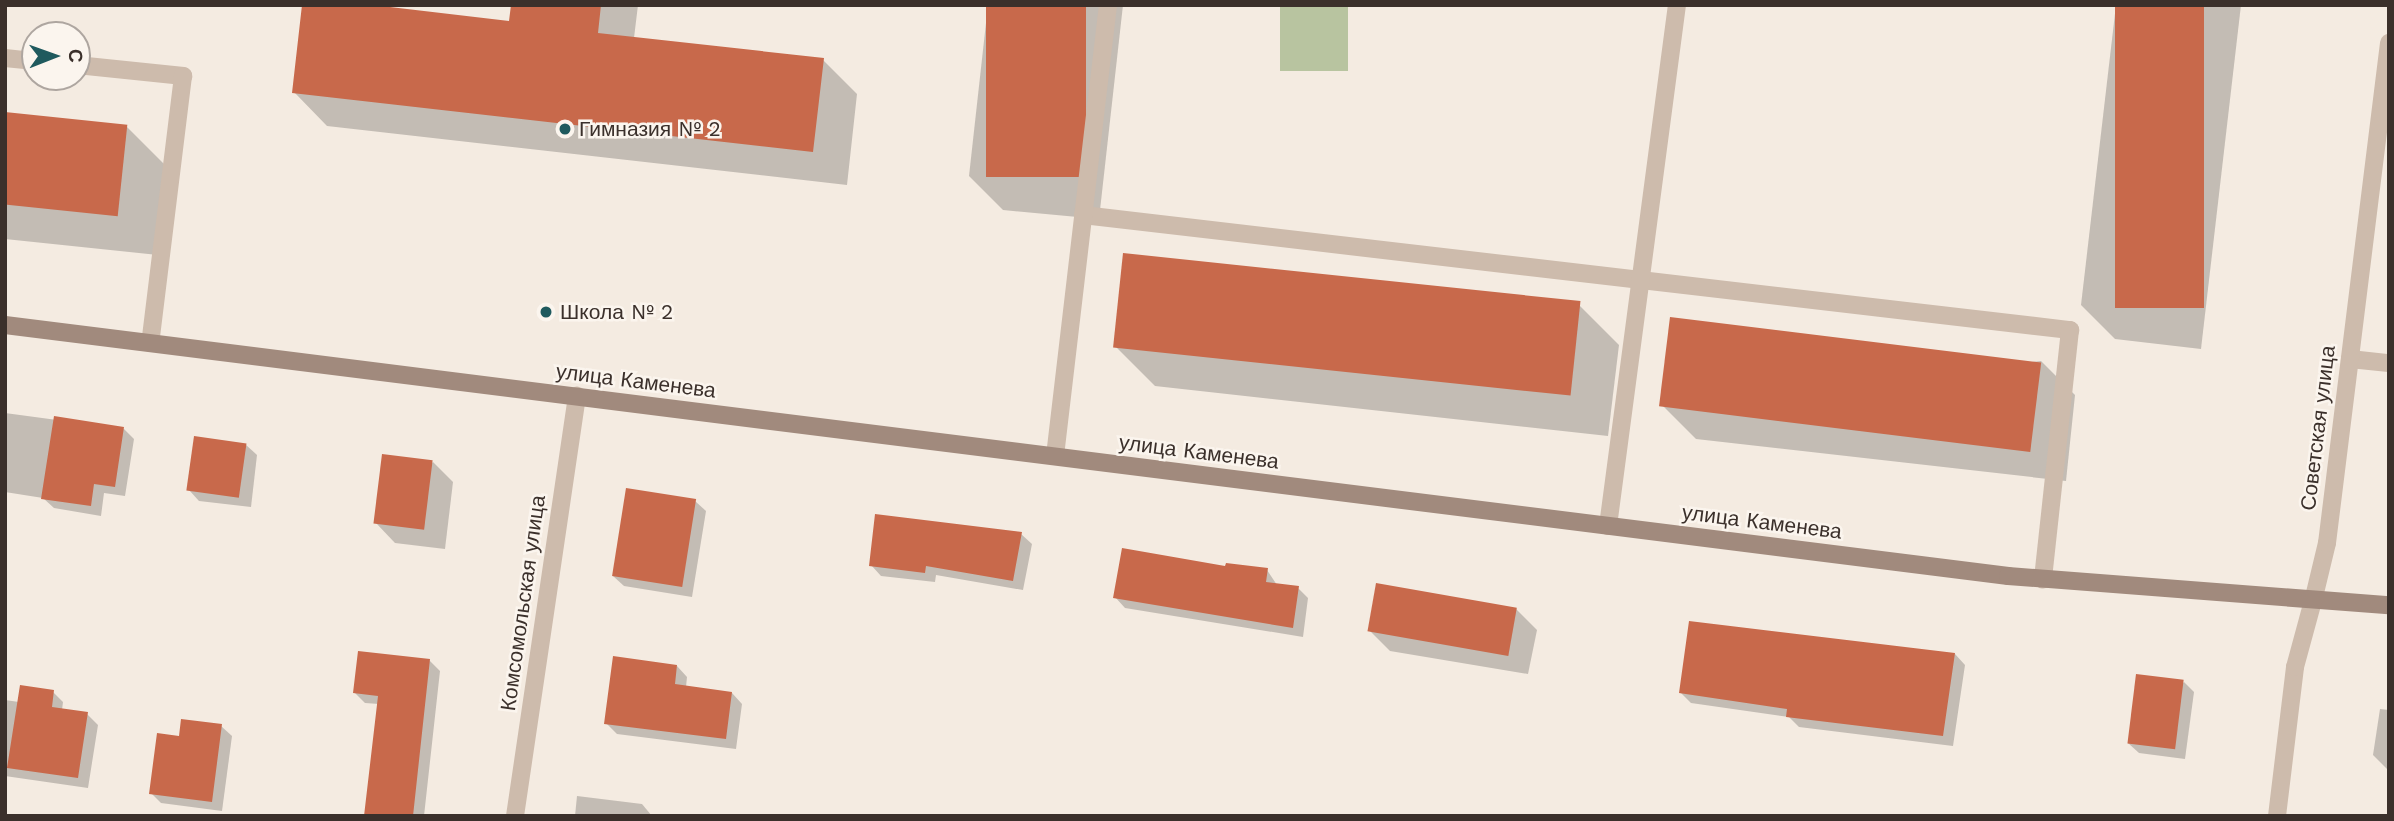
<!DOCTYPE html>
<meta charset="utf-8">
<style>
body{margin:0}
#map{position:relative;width:2394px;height:821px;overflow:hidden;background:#f4ebe1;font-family:"Work Sans",sans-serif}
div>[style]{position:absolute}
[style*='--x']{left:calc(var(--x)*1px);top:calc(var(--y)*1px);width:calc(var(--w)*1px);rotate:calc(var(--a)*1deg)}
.green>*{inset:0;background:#b8c4a0;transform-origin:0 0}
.shadow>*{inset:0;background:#0003}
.building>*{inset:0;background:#c8694b;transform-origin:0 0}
.service>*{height:18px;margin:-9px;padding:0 9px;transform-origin:9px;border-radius:9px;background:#cdbbac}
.minor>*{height:18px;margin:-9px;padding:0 9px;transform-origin:9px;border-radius:9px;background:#cdbbac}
.tertiary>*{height:18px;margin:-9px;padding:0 9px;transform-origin:9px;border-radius:9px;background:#cdbbac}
.secondary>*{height:18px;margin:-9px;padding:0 9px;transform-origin:9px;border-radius:9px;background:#a18a7d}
.dots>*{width:19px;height:19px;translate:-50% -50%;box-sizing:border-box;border:4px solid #fbf5ee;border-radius:50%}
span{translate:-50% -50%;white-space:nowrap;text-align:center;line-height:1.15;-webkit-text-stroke:5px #fbf5ee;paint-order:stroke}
.poi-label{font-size:21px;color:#3b302b}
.left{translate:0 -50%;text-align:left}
.street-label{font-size:21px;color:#3b302b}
.frame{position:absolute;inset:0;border:7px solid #3b302b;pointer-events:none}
.north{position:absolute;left:21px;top:21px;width:70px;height:70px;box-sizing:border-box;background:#fbf5ee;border:2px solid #aea6a0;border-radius:50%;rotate:89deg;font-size:19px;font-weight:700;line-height:28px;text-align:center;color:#3b302b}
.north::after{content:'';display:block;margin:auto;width:24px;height:32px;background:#1f5a5e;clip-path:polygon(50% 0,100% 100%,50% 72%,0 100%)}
</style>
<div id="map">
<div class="green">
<div style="left:1280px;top:5px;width:68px;height:66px"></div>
</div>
<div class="shadow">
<div style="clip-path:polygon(513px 5px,638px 5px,634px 38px,823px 60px,857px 94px,847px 185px,327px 126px,294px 92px,511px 23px)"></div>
<div style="clip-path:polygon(988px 5px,1123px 5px,1099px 219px,1003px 210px,969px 176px)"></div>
<div style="clip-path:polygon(2116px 5px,2241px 5px,2201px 349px,2115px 339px,2081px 305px)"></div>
<div style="clip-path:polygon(5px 114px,127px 127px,167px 167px,158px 255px,5px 239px)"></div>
<div style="clip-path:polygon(1579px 305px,1619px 345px,1608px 436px,1155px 386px,1115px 346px)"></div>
<div style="clip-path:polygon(2041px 361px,2075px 395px,2066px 481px,1696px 439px,1662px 405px)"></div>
<div style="clip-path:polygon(5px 413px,124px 429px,134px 439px,125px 496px,104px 493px,101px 516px,54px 508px,43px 498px,5px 492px)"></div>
<div style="clip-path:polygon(246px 445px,257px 455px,251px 507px,199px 501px,189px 490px)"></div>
<div style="clip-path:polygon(433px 462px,453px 482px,445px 549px,395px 543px,375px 522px)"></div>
<div style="clip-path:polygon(695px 501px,706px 511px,692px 597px,624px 586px,613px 576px)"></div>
<div style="clip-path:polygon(1021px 534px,1032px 544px,1023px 590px,936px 575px,935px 582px,881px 576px,871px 565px)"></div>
<div style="clip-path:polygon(1267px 570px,1277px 585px,1298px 588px,1308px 598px,1303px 637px,1125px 608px,1115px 597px)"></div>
<div style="clip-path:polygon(1516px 609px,1537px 630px,1528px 674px,1390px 651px,1370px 631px)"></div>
<div style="clip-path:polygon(1955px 654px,1965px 665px,1953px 746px,1799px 727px,1789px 717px,1691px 703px,1681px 693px)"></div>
<div style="clip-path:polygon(429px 660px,440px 671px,424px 816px,366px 816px,379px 704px,365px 703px,355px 693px)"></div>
<div style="clip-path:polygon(677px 666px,687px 677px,686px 687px,732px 693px,742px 704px,736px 749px,617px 734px,606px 723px)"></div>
<div style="clip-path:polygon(2184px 682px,2194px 692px,2185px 759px,2139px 753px,2128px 743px)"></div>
<div style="clip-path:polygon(53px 692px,63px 702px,62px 710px,87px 714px,98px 725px,88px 788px,5px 776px,5px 700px,19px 702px)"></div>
<div style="clip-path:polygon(2380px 709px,2389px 710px,2389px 771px,2373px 755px)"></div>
<div style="clip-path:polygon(221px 726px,232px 736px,222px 811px,161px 803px,151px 793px,181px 738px)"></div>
<div style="clip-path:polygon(577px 796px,642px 804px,652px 816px,575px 816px)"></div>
</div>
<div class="building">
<div style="clip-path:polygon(302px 5px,373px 5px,509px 21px,511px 5px,601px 5px,598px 33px,824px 58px,813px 152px,292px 93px)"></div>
<div style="left:986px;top:5px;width:100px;height:172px"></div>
<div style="left:2115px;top:5px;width:89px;height:303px"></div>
<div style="left:5px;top:112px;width:123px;height:92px;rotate:6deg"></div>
<div style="left:1123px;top:253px;width:460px;height:95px;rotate:6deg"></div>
<div style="left:1670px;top:317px;width:374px;height:90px;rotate:7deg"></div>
<div style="clip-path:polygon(54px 416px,124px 427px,115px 487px,94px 484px,91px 506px,41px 499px)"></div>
<div style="left:194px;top:436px;width:53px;height:55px;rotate:8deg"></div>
<div style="left:382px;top:454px;width:51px;height:70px;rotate:7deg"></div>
<div style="left:626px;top:488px;width:71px;height:89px;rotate:9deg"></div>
<div style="clip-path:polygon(875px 514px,1022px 532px,1013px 581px,926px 566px,925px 573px,869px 566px)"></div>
<div style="clip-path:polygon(1122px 548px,1225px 566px,1226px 563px,1268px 568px,1266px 582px,1299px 586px,1293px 628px,1113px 598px)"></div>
<div style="left:1376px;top:583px;width:143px;height:49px;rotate:10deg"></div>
<div style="clip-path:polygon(1689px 621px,1955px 653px,1943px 736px,1786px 717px,1787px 709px,1679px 693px)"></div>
<div style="clip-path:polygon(358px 651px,430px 659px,413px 816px,364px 816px,378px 696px,353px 693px)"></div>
<div style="clip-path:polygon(613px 656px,677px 665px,675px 684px,732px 692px,726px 739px,604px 724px)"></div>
<div style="left:2136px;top:674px;width:48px;height:70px;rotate:7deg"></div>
<div style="clip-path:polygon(20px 685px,54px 690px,52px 707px,88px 712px,78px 778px,7px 768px)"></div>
<div style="clip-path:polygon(181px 719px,222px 724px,212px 802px,149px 794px,157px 733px,179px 736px)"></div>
</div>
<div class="service">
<div style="--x:5;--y:58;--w:30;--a:6"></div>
<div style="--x:77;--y:65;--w:107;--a:5.9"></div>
<div style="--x:183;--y:76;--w:269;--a:97"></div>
<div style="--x:1083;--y:215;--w:994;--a:6.65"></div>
<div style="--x:2070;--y:330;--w:251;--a:96.2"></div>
<div style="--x:2350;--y:359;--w:39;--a:6"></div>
<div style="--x:1055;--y:456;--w:454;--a:-83.3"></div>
<div style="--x:1608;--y:526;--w:526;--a:-82.46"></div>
</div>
<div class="minor">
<div style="--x:515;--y:816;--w:425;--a:-81.6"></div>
<div style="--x:2277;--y:816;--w:150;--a:-83.1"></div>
<div style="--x:2295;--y:667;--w:73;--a:-74.8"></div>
</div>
<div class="tertiary">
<div style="--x:2314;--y:597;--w:56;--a:-76.5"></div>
<div style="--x:2327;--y:543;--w:504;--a:-82.93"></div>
</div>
<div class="secondary">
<div style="--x:5;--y:325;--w:2019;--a:7.14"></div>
<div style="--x:2008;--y:576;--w:382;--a:4.4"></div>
</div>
<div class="dots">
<div style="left:565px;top:129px;background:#1f5a5e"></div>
<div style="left:546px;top:312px;background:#1f5a5e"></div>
</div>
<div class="poi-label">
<span class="left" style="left:579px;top:129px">Гимназия № 2</span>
<span class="left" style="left:560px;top:312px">Школа № 2</span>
</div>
<div class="street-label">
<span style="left:636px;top:381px;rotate:7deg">улица Каменева</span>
<span style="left:2318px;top:428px;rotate:-83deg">Советская улица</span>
<span style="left:1199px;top:452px;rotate:7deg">улица Каменева</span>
<span style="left:1762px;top:522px;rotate:7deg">улица Каменева</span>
<span style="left:523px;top:603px;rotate:-82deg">Комсомольская улица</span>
</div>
<div class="frame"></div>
<div class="north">С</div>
</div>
